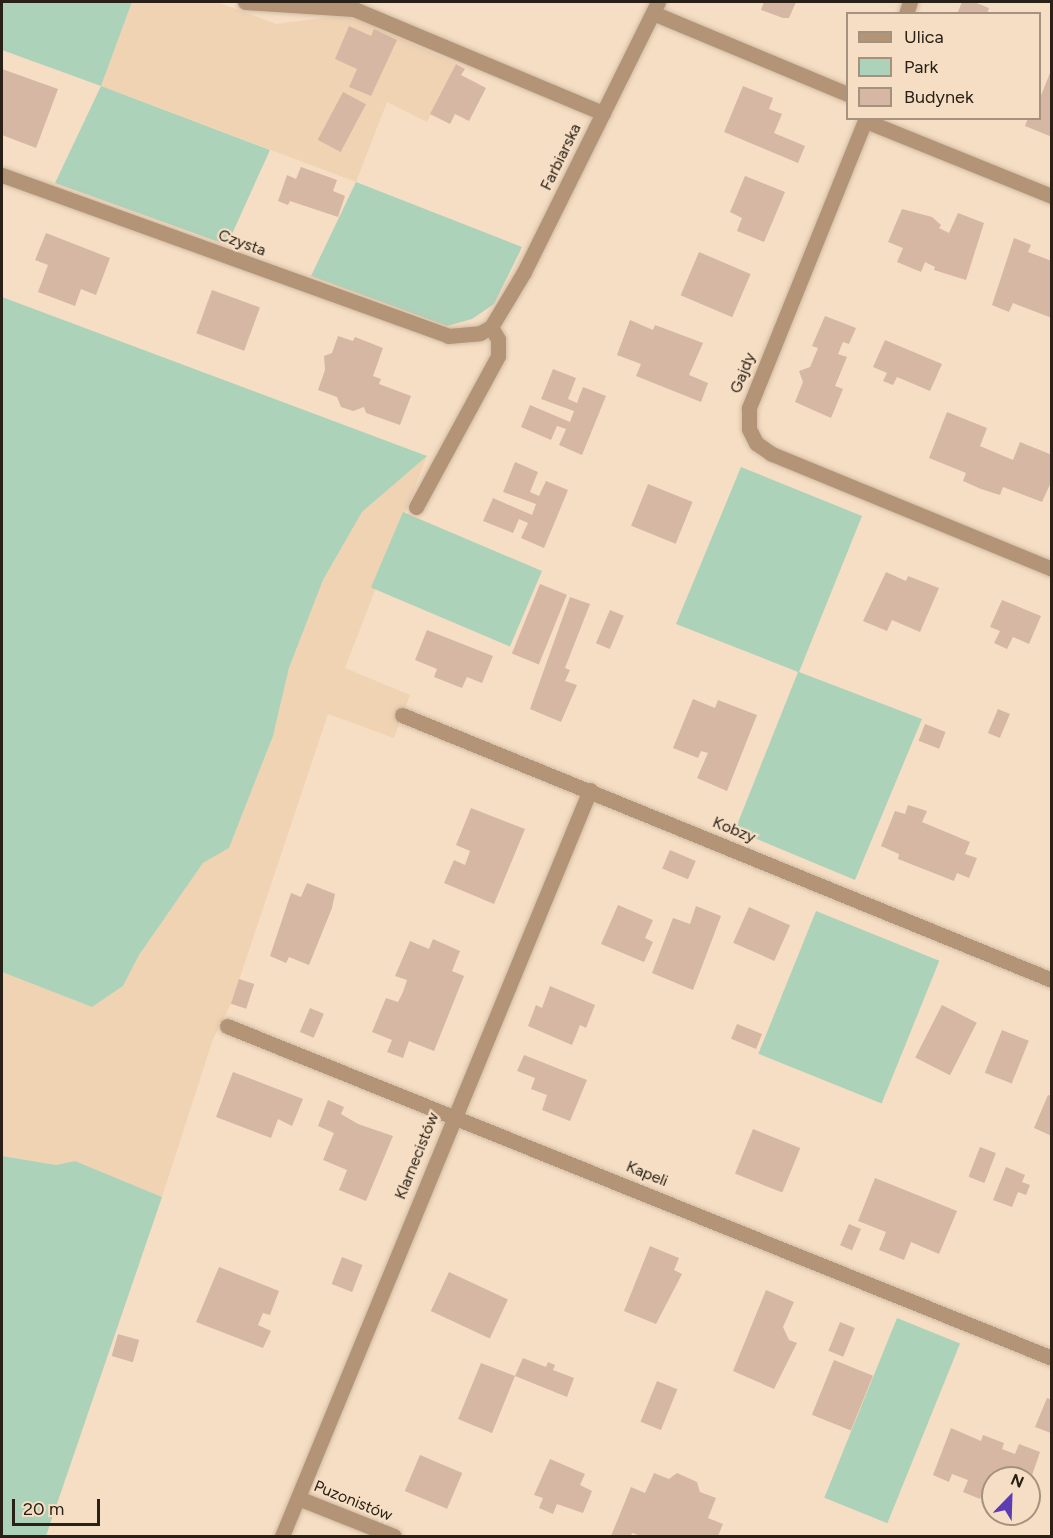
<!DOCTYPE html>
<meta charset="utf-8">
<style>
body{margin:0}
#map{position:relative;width:1053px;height:1538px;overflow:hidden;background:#f6dec4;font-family:Figtree,sans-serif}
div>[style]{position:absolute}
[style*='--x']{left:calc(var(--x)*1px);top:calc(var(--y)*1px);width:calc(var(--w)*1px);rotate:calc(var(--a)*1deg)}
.built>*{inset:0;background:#f0d3b3}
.green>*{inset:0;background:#acd2ba;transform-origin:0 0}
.building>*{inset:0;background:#d5b7a4;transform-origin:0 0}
.roads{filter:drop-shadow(0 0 2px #d1bca5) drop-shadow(0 0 2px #d1bca5)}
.lane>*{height:15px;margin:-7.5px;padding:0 7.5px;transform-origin:7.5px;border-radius:7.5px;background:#b39476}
.street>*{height:15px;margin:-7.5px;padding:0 7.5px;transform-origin:7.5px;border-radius:7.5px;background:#b39476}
span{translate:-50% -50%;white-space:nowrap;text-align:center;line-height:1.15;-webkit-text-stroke:4.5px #f6dec4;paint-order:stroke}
.street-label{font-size:16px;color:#292117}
.frame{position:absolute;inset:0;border:3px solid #292117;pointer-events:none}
.legend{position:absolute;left:846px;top:12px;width:195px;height:108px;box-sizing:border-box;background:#f6dec4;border:2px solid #a4927f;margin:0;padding:8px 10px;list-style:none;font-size:18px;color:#292117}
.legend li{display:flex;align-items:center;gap:12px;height:30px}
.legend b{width:30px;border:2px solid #a4927f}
.north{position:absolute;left:981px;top:1466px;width:60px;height:60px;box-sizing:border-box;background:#f6dec4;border:2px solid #a4927f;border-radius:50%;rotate:23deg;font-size:16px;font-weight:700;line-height:24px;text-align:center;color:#292117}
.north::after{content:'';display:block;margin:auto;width:21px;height:27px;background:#5c3db5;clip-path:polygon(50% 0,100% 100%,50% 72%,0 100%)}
.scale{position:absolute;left:12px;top:1499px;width:88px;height:27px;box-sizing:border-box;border:3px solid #292117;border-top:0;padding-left:8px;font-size:18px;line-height:21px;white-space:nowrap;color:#292117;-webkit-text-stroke:4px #f6dec4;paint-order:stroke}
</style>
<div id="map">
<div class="built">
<div style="clip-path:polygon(132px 2px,217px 2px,276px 24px,338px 16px,358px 19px,456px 64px,427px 122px,387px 102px,356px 182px,101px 86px)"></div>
<div style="clip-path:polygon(427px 456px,345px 668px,410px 695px,394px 738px,328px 714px,231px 1004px,213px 1039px,162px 1197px,75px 1161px,56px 1165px,2px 1156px,2px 972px,92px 1007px,123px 986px,139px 955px,203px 863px,229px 848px,273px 736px,289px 668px,323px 580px,362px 512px)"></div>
</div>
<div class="green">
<div style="clip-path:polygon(2px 2px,132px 2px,101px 86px,270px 150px,227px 245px,55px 183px,101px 86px,2px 50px)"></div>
<div style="clip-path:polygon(356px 182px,522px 247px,494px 304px,472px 319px,447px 326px,311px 276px)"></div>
<div style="clip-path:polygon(2px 297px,427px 456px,362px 512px,323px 580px,289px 668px,273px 736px,229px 848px,203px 863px,139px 955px,123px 986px,92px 1007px,2px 972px)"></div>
<div style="clip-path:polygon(741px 467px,862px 516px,799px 672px,922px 719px,855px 880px,735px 830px,798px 672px,676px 624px)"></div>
<div style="left:403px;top:512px;width:151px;height:82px;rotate:23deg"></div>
<div style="left:816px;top:911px;width:133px;height:154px;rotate:22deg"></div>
<div style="clip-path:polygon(2px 1156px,56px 1165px,75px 1161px,162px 1197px,46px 1536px,2px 1536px)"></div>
<div style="left:897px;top:1318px;width:68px;height:194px;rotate:22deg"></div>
</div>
<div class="building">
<div style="clip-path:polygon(764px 2px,796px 2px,789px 18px,783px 18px,761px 10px)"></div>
<div style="clip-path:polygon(962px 2px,974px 2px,989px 8px,987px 14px,957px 14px)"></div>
<div style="clip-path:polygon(349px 26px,371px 36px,374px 29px,397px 40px,371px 96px,349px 87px,357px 69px,335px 59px)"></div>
<div style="clip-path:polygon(456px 64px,465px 69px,461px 75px,486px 88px,469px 121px,455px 114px,450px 124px,430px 114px)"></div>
<div style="clip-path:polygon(2px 69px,58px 89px,36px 148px,2px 135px)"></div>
<div style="clip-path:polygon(1050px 73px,1052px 73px,1052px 137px,1025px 126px,1028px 118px,1040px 118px,1040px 98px)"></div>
<div style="clip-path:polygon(743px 86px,773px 98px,769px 109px,782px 114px,774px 133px,805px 146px,798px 163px,724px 132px)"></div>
<div style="left:343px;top:92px;width:26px;height:54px;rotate:28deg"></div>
<div style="clip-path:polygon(301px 167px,337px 180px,333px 191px,345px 196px,338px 217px,290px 201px,288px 205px,278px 201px,287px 175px,296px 179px)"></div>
<div style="clip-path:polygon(745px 176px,785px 192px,764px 242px,737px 231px,742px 218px,730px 212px)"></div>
<div style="clip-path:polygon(902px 209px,932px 217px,941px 225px,939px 228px,949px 233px,958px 213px,984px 223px,966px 280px,934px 270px,935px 267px,925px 262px,921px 272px,897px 262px,903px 248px,888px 242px)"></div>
<div style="clip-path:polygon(46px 233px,110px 258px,96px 295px,81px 289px,75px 306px,38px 292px,48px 265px,35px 260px)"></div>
<div style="clip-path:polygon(1014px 238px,1031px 245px,1028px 252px,1052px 261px,1052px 318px,1013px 303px,1009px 312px,992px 305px)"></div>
<div style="left:699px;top:252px;width:56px;height:47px;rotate:23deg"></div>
<div style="left:212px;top:290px;width:51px;height:46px;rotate:20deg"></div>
<div style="clip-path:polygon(825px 316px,856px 328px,849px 344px,843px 342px,838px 354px,847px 357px,835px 386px,843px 389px,831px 418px,795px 402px,803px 382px,799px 371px,810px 367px,818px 348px,812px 346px)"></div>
<div style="clip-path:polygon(630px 320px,653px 330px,655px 325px,703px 343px,689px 375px,708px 383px,701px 402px,636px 376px,641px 364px,617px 355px)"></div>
<div style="clip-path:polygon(338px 336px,353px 341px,355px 337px,383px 348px,373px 376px,381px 379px,379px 384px,411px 396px,400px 425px,366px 413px,364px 407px,353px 411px,341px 407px,337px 397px,318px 390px,325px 370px,324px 356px,332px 353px)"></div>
<div style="clip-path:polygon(885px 340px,942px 364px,930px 391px,897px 377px,893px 385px,883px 381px,887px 373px,873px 367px)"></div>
<div style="clip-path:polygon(553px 369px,576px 378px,568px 399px,577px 403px,583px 387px,606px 396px,582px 455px,559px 445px,566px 429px,557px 426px,551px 440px,521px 427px,530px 405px,570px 422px,574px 411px,541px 399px)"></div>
<div style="clip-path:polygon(947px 412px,987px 428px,980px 446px,1013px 460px,1020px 442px,1052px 455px,1052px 480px,1042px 502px,1003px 487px,1000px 495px,981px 489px,963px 481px,966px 473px,929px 458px)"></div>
<div style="clip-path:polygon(515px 462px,538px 472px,530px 492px,539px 496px,546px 481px,568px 490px,544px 548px,521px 538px,528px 523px,519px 519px,513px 533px,483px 521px,493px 498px,532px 515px,536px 504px,503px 492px)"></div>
<div style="left:648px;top:484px;width:48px;height:45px;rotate:22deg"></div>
<div style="clip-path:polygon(886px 572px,906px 581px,908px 576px,939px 588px,920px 632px,892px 620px,887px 631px,863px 621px)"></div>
<div style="left:540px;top:584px;width:29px;height:75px;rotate:22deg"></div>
<div style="clip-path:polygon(570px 597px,590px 604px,565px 668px,570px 670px,565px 681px,577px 685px,561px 722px,530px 709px)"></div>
<div style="clip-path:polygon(1002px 600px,1041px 616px,1029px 644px,1013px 637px,1007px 649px,994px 643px,1000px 631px,990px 627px)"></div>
<div style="left:610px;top:610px;width:15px;height:36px;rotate:23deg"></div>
<div style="clip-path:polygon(427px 630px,493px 656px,482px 683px,467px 677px,462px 688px,434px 677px,437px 669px,415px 660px)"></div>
<div style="clip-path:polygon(693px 699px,715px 708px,718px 700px,757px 715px,727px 791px,697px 778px,708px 753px,701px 751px,698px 758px,673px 748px)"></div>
<div style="left:998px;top:709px;width:13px;height:26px;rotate:23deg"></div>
<div style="left:925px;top:724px;width:22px;height:18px;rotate:21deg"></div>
<div style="clip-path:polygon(908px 805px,927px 811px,922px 822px,970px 842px,965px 854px,977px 858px,969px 878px,957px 873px,954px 881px,898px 859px,899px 854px,881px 846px,895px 811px,905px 814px)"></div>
<div style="clip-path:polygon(471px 808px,525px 829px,494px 904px,444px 883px,454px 860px,465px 865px,470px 851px,456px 845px)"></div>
<div style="left:670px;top:850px;width:28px;height:20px;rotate:23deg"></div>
<div style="clip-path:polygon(307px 883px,335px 894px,332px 908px,309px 965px,289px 957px,286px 963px,270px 956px,291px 893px,301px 897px)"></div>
<div style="clip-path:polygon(618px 905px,653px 920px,645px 938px,653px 942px,644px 962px,601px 944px)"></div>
<div style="clip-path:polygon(696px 906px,721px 916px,693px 990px,652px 973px,673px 918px,690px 924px)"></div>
<div style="left:749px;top:907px;width:45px;height:39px;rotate:24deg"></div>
<div style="clip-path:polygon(433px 939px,460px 951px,452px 971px,464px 976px,434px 1051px,409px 1041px,403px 1058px,387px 1052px,392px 1040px,372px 1032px,386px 998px,398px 1002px,403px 992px,407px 980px,395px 976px,410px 941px,429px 949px)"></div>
<div style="left:239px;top:979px;width:16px;height:26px;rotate:18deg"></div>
<div style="clip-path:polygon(550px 986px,595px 1005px,586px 1028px,580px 1025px,572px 1045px,528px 1026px,536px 1005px,542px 1008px)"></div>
<div style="left:942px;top:1005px;width:39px;height:59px;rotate:27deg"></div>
<div style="left:310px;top:1008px;width:15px;height:26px;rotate:23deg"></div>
<div style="left:737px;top:1024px;width:27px;height:16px;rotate:22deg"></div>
<div style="left:1002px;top:1030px;width:29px;height:46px;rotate:22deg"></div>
<div style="clip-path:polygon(524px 1055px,587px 1080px,570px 1121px,542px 1110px,547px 1095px,531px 1089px,535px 1078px,517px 1071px)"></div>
<div style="clip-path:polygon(233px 1072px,303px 1099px,292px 1126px,278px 1119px,271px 1138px,216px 1117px)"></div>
<div style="clip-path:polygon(1048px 1095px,1052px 1096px,1052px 1136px,1034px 1128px)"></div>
<div style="clip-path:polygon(328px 1100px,344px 1107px,341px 1114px,358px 1124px,393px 1136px,366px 1201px,339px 1190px,347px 1170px,323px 1160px,334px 1133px,318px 1126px)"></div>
<div style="left:753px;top:1129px;width:51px;height:48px;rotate:22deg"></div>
<div style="left:980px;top:1147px;width:17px;height:32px;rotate:21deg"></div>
<div style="clip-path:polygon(1006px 1167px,1025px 1175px,1022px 1182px,1030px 1185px,1026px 1195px,1018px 1192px,1012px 1207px,993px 1200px)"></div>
<div style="clip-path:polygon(875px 1178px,957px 1211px,939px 1254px,911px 1242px,904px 1260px,879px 1250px,886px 1232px,858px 1221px)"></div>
<div style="left:849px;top:1224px;width:13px;height:23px;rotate:23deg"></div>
<div style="clip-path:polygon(650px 1246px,679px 1258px,674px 1270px,682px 1274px,656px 1324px,624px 1311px)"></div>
<div style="left:342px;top:1257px;width:22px;height:29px;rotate:21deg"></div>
<div style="clip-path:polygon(219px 1267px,279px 1291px,270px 1315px,263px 1313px,258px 1325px,271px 1331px,263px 1348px,196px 1322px)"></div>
<div style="left:449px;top:1272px;width:65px;height:43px;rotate:25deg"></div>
<div style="clip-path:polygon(766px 1290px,794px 1302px,783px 1327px,789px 1340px,797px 1343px,774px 1389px,733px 1371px)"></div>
<div style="left:840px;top:1322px;width:16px;height:31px;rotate:22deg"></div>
<div style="left:118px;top:1334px;width:22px;height:23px;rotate:16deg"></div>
<div style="clip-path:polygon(523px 1358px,546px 1367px,548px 1362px,555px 1365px,553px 1370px,574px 1378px,567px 1397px,515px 1376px,492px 1433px,458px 1419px,481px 1363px,515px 1376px)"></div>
<div style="left:834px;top:1360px;width:42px;height:59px;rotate:22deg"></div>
<div style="left:657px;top:1381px;width:22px;height:44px;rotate:22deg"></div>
<div style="clip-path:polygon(1047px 1398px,1052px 1400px,1051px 1433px,1035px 1427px)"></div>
<div style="clip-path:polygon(951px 1428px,981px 1441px,983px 1435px,1004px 1443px,1002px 1449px,1015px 1454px,1019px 1444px,1040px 1452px,1029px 1484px,1029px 1478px,993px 1478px,993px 1489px,985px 1486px,980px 1499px,963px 1492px,968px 1480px,952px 1474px,949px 1482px,933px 1475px)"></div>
<div style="left:420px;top:1455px;width:46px;height:39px;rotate:23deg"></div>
<div style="clip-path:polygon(550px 1459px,585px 1474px,580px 1485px,592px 1491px,583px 1513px,557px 1504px,553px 1514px,539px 1508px,543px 1498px,534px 1495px)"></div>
<div style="clip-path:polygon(654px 1473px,669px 1479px,677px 1473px,697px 1482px,700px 1492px,716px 1498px,708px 1518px,723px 1524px,718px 1536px,641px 1536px,632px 1533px,631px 1536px,611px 1536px,631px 1487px,645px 1493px)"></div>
</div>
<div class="roads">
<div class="lane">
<div style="--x:245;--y:2;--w:109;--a:3.7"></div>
<div style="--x:354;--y:9;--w:270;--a:22.7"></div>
<div style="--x:866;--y:121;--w:201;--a:22"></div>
<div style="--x:416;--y:507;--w:172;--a:-61.5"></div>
<div style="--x:498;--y:356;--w:17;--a:-90"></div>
<div style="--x:498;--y:339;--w:14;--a:-120"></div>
</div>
<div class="street">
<div style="--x:653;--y:13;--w:211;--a:22.6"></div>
<div style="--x:906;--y:14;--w:13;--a:-72"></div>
<div style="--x:866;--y:118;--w:313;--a:112"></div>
<div style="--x:749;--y:408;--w:21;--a:90"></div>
<div style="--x:749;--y:429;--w:16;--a:63"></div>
<div style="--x:756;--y:443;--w:19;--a:35"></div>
<div style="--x:772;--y:454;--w:303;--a:22.3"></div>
<div style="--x:2;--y:175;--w:474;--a:19.8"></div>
<div style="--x:448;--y:336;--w:32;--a:-5"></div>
<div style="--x:480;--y:333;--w:13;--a:-29"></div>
<div style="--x:491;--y:327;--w:64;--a:-59"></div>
<div style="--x:524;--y:272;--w:301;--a:-63.6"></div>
<div style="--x:402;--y:715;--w:702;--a:22.18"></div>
<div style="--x:227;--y:1026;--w:889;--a:21.92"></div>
<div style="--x:298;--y:1498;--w:103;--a:21.6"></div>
<div style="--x:282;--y:1536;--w:807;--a:-67.57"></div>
</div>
</div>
<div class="street-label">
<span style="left:561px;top:157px;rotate:-64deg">Farbiarska</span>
<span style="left:242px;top:243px;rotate:20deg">Czysta</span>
<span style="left:743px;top:373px;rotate:-68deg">Gajdy</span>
<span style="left:734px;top:830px;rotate:22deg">Kobzy</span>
<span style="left:417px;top:1156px;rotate:-68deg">Klarnecistów</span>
<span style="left:647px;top:1174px;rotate:22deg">Kapeli</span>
<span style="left:353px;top:1501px;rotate:22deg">Puzonistów</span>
</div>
<div class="frame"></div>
<ul class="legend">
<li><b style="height:8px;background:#b39476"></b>Ulica</li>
<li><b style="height:16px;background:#acd2ba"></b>Park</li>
<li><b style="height:16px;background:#d5b7a4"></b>Budynek</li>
</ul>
<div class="north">N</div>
<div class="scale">20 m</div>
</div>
